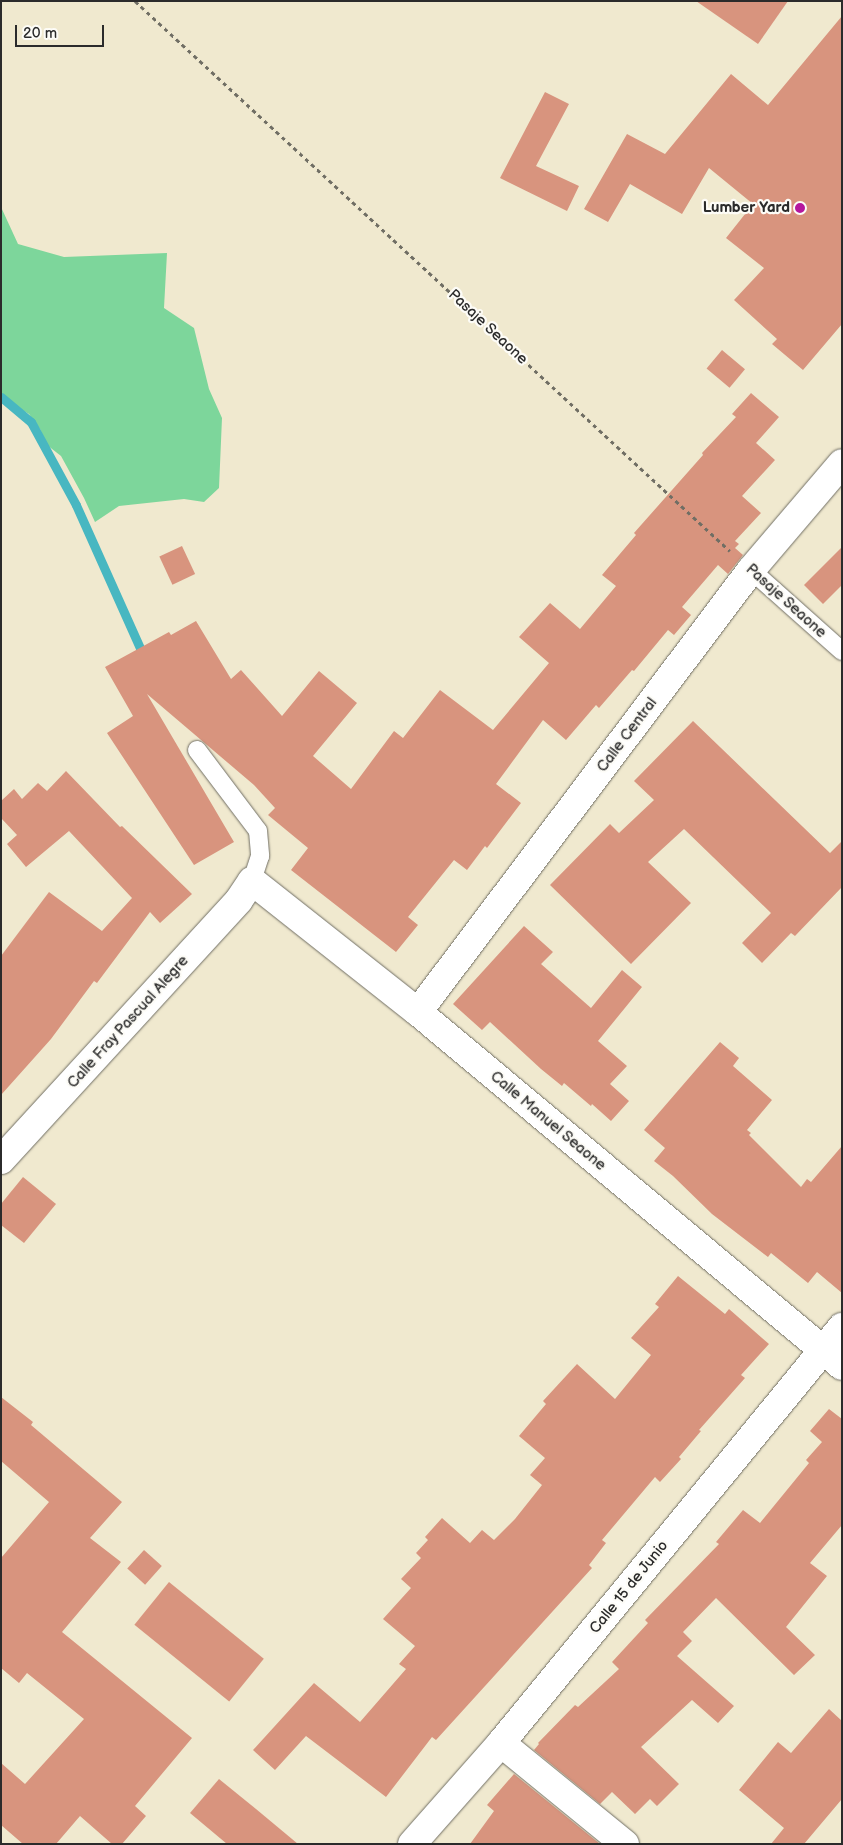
<!DOCTYPE html>
<style>
body{margin:0}
#map{position:relative;width:843px;height:1845px;overflow:hidden;background:#f0e9cf;font-family:"Balsamiq Sans",sans-serif}
div>[style]{position:absolute}
[style*='--x']{left:calc(var(--x)*1px);top:calc(var(--y)*1px);width:calc(var(--w)*1px);rotate:calc(var(--a)*1deg)}
.green>*{inset:0;background:#7dd69b}
.stream>*{height:9px;margin:-4.5px;padding:0 4.5px;transform-origin:4.5px;border-radius:4.5px;background:#48b7c1}
.building>*{inset:0;background:#d8947e;transform-origin:0 0}
.path>*{height:3px;margin-top:-1.5px;transform-origin:0;background:repeating-linear-gradient(90deg,#706e64 0 4px,transparent 0 8px)}
.roads{filter:drop-shadow(0 0 1px #706e64) drop-shadow(0 0 1px #706e64)}
.lane>*{height:18px;margin:-9px;padding:0 9px;transform-origin:9px;border-radius:9px;background:#fff}
.street>*{height:28px;margin:-14px;padding:0 14px;transform-origin:14px;border-radius:14px;background:#fff}
.dots>*{width:14px;height:14px;translate:-50% -50%;box-sizing:border-box;border:2px solid #fdfcf7;border-radius:50%}
span{translate:-50% -50%;white-space:nowrap;text-align:center;line-height:1.15;-webkit-text-stroke:4.5px #fdfcf7;paint-order:stroke}
.poi-label{font-size:15px;color:#2b2b2b;font-weight:700}
.right{translate:-100% -50%;text-align:right}
.street-label{font-size:15px;color:#2b2b2b}
.frame{position:absolute;inset:0;border:2px solid #2b2b2b;pointer-events:none}
.scale{position:absolute;left:15px;top:25px;width:89px;height:22px;box-sizing:border-box;border:2px solid #2b2b2b;border-top:0;padding-left:6px;font-size:15px;line-height:18px;white-space:nowrap;color:#2b2b2b;-webkit-text-stroke:4px #fdfcf7;paint-order:stroke}
</style>
<div id="map">
<div class="green">
<div style="clip-path:polygon(1px 207px,18px 244px,64px 257px,167px 253px,164px 308px,194px 328px,209px 389px,222px 418px,219px 488px,204px 502px,184px 499px,119px 506px,95px 522px,84px 498px,61px 456px,47px 445px,40px 429px,29px 414px,12px 404px,1px 393px)"></div>
</div>
<div class="stream">
<div style="--x:1;--y:397;--w:39;--a:40"></div>
<div style="--x:31;--y:422;--w:94;--a:61.5"></div>
<div style="--x:76;--y:505;--w:167;--a:65.9"></div>
</div>
<div class="building">
<div style="clip-path:polygon(696px 1px,788px 1px,758px 44px)"></div>
<div style="clip-path:polygon(842px 16px,842px 324px,803px 370px,772px 344px,777px 339px,734px 300px,764px 268px,726px 238px,753px 204px,709px 168px,682px 214px,630px 184px,608px 222px,584px 209px,627px 134px,665px 154px,731px 74px,768px 105px)"></div>
<div style="clip-path:polygon(545px 92px,569px 104px,536px 166px,579px 186px,567px 211px,500px 178px)"></div>
<div style="left:722px;top:350px;width:30px;height:24px;rotate:40deg"></div>
<div style="clip-path:polygon(751px 393px,779px 417px,756px 443px,775px 460px,742px 496px,761px 513px,735px 541px,739px 544px,735px 548px,743px 555px,728px 574px,718px 565px,682px 607px,691px 615px,674px 635px,668px 630px,634px 671px,632px 670px,599px 708px,596px 705px,566px 740px,543px 720px,496px 784px,521px 803px,487px 848px,485px 846px,467px 870px,454px 860px,408px 917px,418px 925px,396px 952px,291px 870px,308px 848px,268px 815px,275px 808px,254px 785px,147px 694px,234px 842px,194px 865px,107px 733px,133px 716px,105px 667px,169px 632px,171px 635px,196px 621px,231px 679px,241px 670px,282px 716px,319px 671px,357px 703px,313px 756px,351px 789px,394px 731px,403px 738px,440px 690px,493px 730px,549px 663px,519px 637px,550px 603px,580px 629px,616px 586px,602px 575px,636px 535px,634px 533px,703px 455px,702px 453px,736px 417px,732px 414px)"></div>
<div style="left:182px;top:546px;width:31px;height:25px;rotate:65deg"></div>
<div style="clip-path:polygon(842px 547px,842px 585px,823px 604px,804px 585px)"></div>
<div style="clip-path:polygon(693px 721px,830px 853px,842px 841px,842px 887px,795px 936px,791px 933px,762px 963px,742px 943px,771px 913px,684px 829px,648px 862px,691px 903px,631px 964px,550px 885px,610px 824px,619px 833px,654px 800px,634px 781px)"></div>
<div style="clip-path:polygon(66px 771px,120px 827px,122px 826px,192px 894px,160px 923px,150px 912px,97px 983px,94px 981px,51px 1039px,1px 1095px,1px 956px,49px 892px,102px 931px,132px 898px,69px 831px,26px 867px,7px 844px,17px 835px,1px 818px,1px 801px,14px 789px,22px 799px,38px 783px,47px 791px)"></div>
<div style="clip-path:polygon(524px 926px,553px 952px,541px 964px,591px 1008px,622px 970px,642px 987px,598px 1041px,627px 1066px,610px 1084px,629px 1101px,611px 1121px,592px 1104px,591px 1106px,564px 1083px,562px 1086px,541px 1069px,490px 1022px,482px 1030px,453px 1004px)"></div>
<div style="clip-path:polygon(720px 1042px,739px 1058px,733px 1066px,772px 1100px,747px 1130px,751px 1133px,749px 1135px,801px 1187px,807px 1179px,811px 1182px,842px 1146px,842px 1293px,817px 1272px,808px 1283px,771px 1253px,768px 1257px,712px 1214px,673px 1176px,654px 1161px,665px 1148px,644px 1130px)"></div>
<div style="clip-path:polygon(23px 1177px,56px 1204px,24px 1243px,1px 1225px,1px 1204px)"></div>
<div style="clip-path:polygon(678px 1276px,725px 1314px,729px 1309px,769px 1344px,741px 1375px,745px 1378px,699px 1430px,701px 1431px,679px 1457px,681px 1459px,660px 1482px,655px 1477px,602px 1540px,606px 1543px,589px 1565px,592px 1568px,436px 1740px,432px 1737px,386px 1797px,306px 1736px,275px 1770px,253px 1750px,314px 1683px,360px 1722px,406px 1669px,399px 1664px,415px 1646px,383px 1619px,411px 1588px,401px 1579px,421px 1558px,416px 1553px,428px 1540px,425px 1537px,442px 1518px,470px 1543px,482px 1530px,494px 1540px,515px 1519px,542px 1485px,530px 1475px,545px 1458px,519px 1436px,546px 1404px,543px 1401px,577px 1364px,615px 1399px,651px 1355px,631px 1338px,659px 1307px,655px 1304px)"></div>
<div style="clip-path:polygon(1px 1397px,33px 1422px,31px 1425px,122px 1502px,90px 1538px,121px 1562px,62px 1632px,192px 1738px,135px 1806px,146px 1816px,122px 1844px,112px 1844px,80px 1816px,56px 1844px,23px 1844px,1px 1825px,1px 1763px,25px 1784px,84px 1719px,27px 1673px,19px 1683px,1px 1668px,1px 1558px,49px 1502px,1px 1461px)"></div>
<div style="clip-path:polygon(829px 1409px,842px 1419px,842px 1525px,810px 1563px,827px 1576px,786px 1627px,815px 1655px,794px 1675px,716px 1598px,683px 1632px,692px 1641px,677px 1656px,734px 1706px,718px 1723px,692px 1700px,641px 1747px,679px 1784px,657px 1806px,650px 1799px,635px 1814px,612px 1792px,600px 1804px,534px 1750px,539px 1744px,538px 1743px,575px 1705px,578px 1707px,619px 1669px,612px 1662px,648px 1623px,645px 1620px,719px 1544px,716px 1542px,743px 1510px,760px 1523px,809px 1463px,806px 1460px,822px 1442px,810px 1431px)"></div>
<div style="left:144px;top:1550px;width:24px;height:25px;rotate:42deg"></div>
<div style="left:169px;top:1582px;width:122px;height:55px;rotate:39deg"></div>
<div style="clip-path:polygon(829px 1709px,842px 1721px,842px 1799px,804px 1844px,771px 1844px,784px 1828px,739px 1790px,778px 1742px,791px 1753px)"></div>
<div style="clip-path:polygon(514px 1774px,600px 1844px,470px 1844px,494px 1811px,487px 1805px)"></div>
<div style="clip-path:polygon(219px 1779px,256px 1809px,298px 1844px,227px 1844px,190px 1813px)"></div>
</div>
<div class="path">
<div style="--x:135;--y:1;--w:810;--a:42.75"></div>
</div>
<div class="roads">
<div class="lane">
<div style="--x:751;--y:570;--w:122;--a:41.7"></div>
<div style="--x:197;--y:750;--w:101;--a:53"></div>
<div style="--x:258;--y:831;--w:25;--a:85"></div>
<div style="--x:260;--y:856;--w:26;--a:108"></div>
</div>
<div class="street">
<div style="--x:418;--y:1012;--w:553;--a:-53.01"></div>
<div style="--x:751;--y:570;--w:140;--a:-49.6"></div>
<div style="--x:1;--y:1160;--w:352;--a:-47.5"></div>
<div style="--x:239;--y:900;--w:23;--a:-56"></div>
<div style="--x:252;--y:881;--w:211;--a:38.3"></div>
<div style="--x:418;--y:1012;--w:552;--a:39.86"></div>
<div style="--x:501;--y:1743;--w:160;--a:39.2"></div>
<div style="--x:412;--y:1844;--w:135;--a:-48.6"></div>
<div style="--x:501;--y:1743;--w:538;--a:-50.66"></div>
</div>
</div>
<div class="dots">
<div style="left:800px;top:208px;background:#b5179e"></div>
</div>
<div class="poi-label">
<span class="right" style="left:790px;top:208px">Lumber Yard</span>
</div>
<div class="street-label">
<span style="left:488px;top:327px;rotate:43deg">Pasaje Seaone</span>
<span style="left:786px;top:601px;rotate:42deg">Pasaje Seaone</span>
<span style="left:627px;top:735px;rotate:-53deg">Calle Central</span>
<span style="left:128px;top:1022px;rotate:-48deg">Calle Fray Pascual Alegre</span>
<span style="left:548px;top:1121px;rotate:40deg">Calle Manuel Seaone</span>
<span style="left:629px;top:1587px;rotate:-51deg">Calle 15 de Junio</span>
</div>
<div class="frame"></div>
<div class="scale">20 m</div>
</div>
